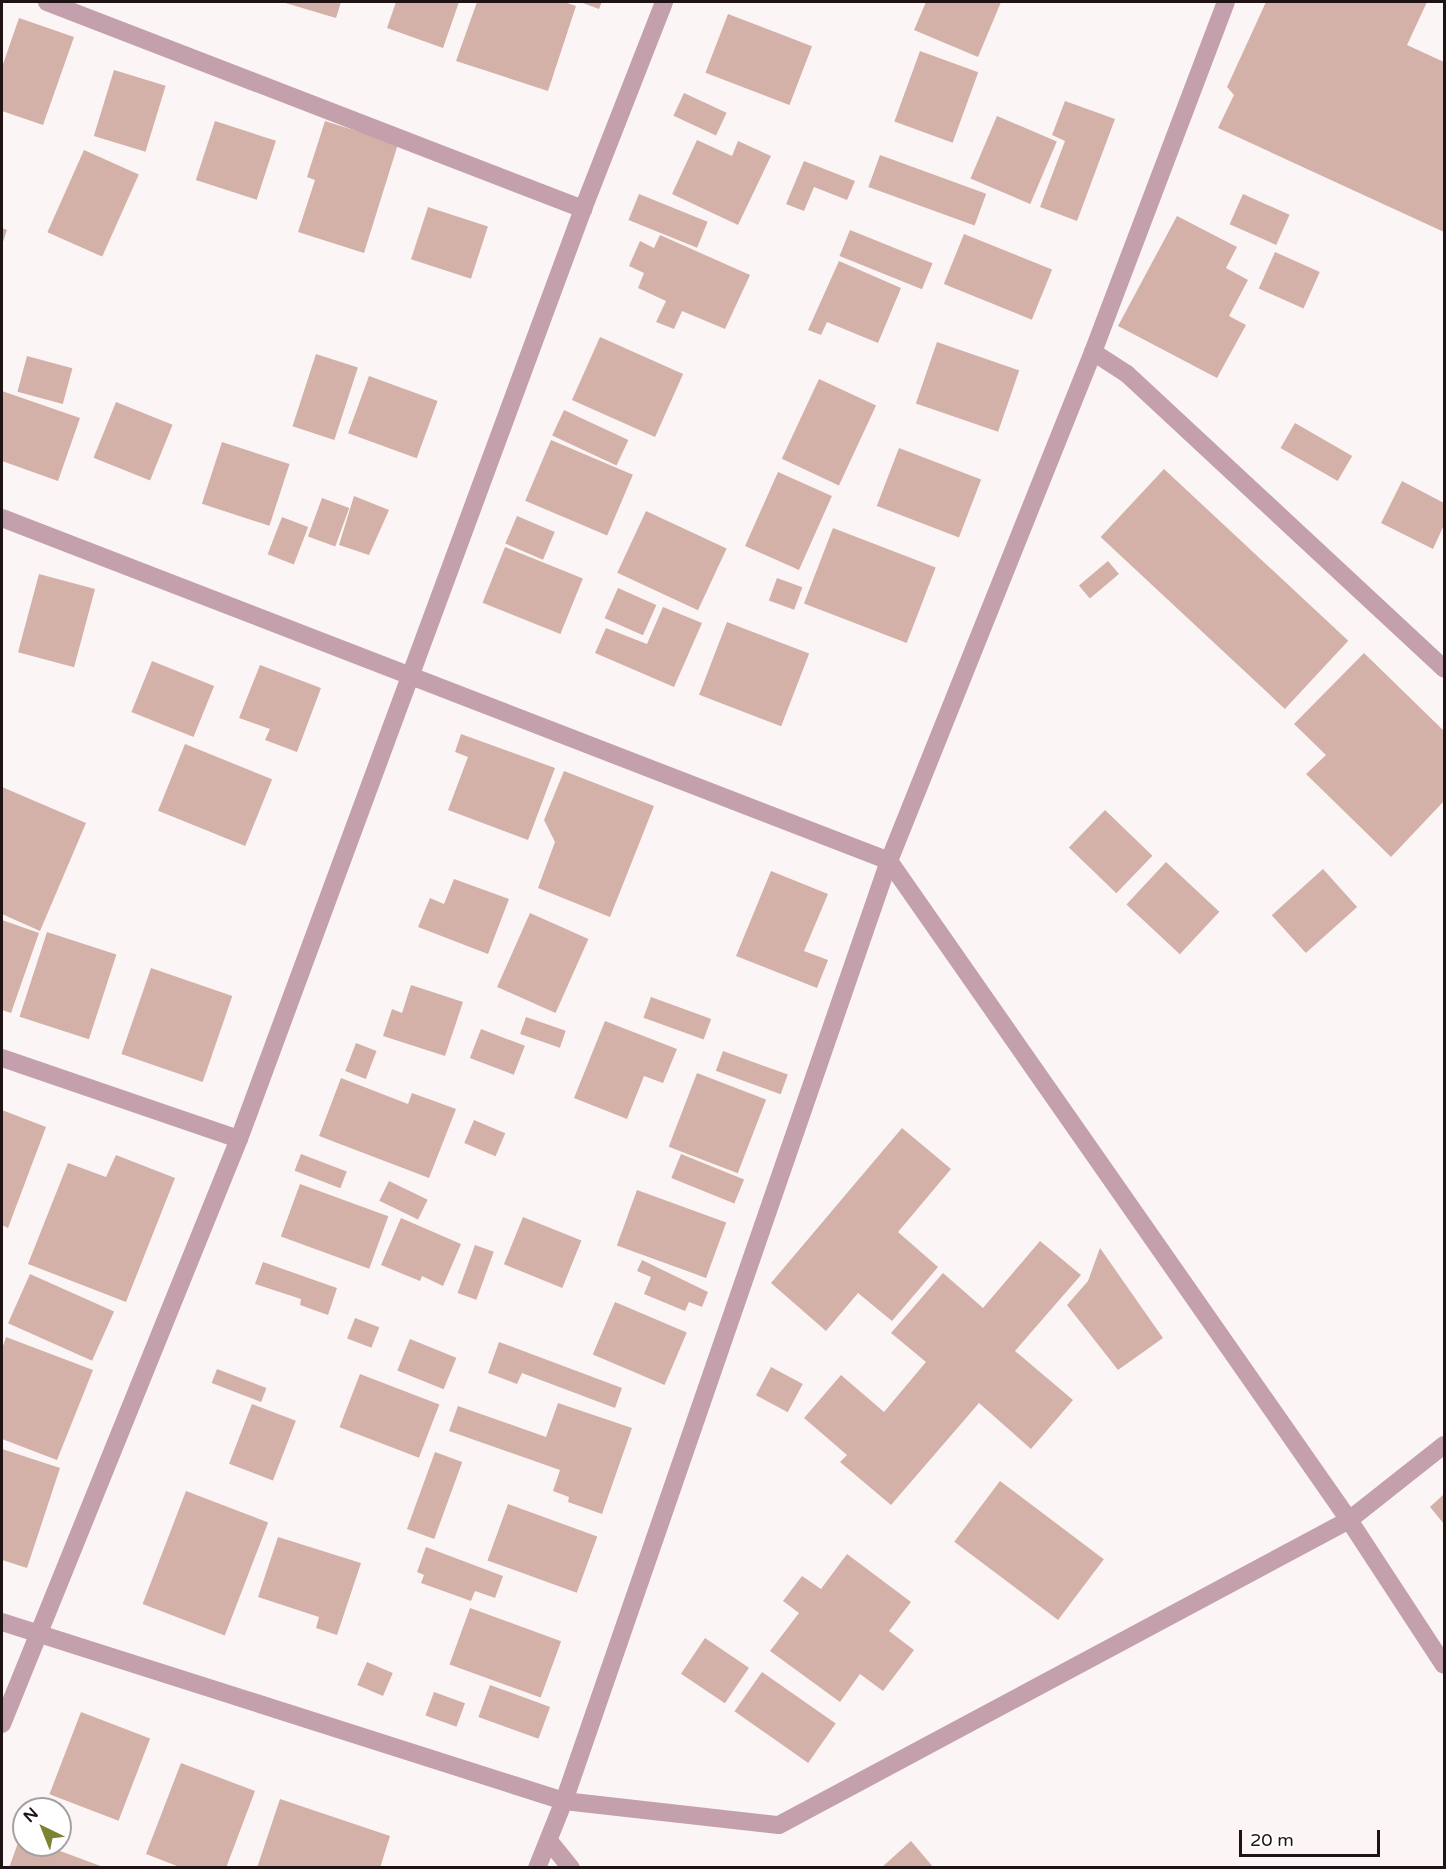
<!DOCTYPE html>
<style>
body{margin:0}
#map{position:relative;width:1446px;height:1869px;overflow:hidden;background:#fcf5f5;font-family:"Varela Round",sans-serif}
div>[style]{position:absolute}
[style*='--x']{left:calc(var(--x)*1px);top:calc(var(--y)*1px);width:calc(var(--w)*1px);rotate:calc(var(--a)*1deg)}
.building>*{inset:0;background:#d3b1a8;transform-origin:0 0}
.street>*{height:18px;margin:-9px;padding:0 9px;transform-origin:9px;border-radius:9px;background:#c4a0ac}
span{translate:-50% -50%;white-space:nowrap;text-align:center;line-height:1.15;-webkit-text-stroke:4.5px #fff;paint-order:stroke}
.frame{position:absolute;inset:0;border:3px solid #201314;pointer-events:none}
.north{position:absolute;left:12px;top:1797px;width:60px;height:60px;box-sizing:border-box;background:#fff;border:2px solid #a6a1a1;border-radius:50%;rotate:317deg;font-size:16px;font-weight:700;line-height:24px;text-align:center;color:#201314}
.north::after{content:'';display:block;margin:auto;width:21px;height:27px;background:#7c8431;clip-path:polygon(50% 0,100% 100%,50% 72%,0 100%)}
.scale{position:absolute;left:1239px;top:1830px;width:141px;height:27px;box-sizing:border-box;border:3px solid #201314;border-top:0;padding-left:8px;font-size:18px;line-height:21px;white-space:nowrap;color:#201314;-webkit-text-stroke:4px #fff;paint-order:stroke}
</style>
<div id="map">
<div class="building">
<div style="clip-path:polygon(282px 2px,341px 2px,336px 18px)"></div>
<div style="clip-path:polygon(396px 2px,459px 2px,443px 48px,387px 28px)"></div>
<div style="clip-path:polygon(477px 2px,564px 2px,576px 6px,548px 91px,456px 61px)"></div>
<div style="clip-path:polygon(580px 2px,602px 2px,599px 9px)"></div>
<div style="clip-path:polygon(926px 2px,1001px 2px,978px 57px,914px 30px)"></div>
<div style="clip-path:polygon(1266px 2px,1427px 2px,1407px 45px,1444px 62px,1444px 232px,1218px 128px,1234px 95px,1227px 87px)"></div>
<div style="left:728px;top:14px;width:90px;height:63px;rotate:21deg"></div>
<div style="clip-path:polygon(19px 18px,74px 37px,43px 125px,2px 111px,2px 67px)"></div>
<div style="left:920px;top:51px;width:62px;height:75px;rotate:20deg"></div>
<div style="left:114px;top:70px;width:54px;height:69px;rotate:17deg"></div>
<div style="left:684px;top:93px;width:47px;height:25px;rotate:25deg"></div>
<div style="clip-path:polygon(1065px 101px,1115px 119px,1077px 221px,1040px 207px,1065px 141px,1052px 135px)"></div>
<div style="left:997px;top:116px;width:65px;height:68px;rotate:23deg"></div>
<div style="left:215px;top:121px;width:64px;height:62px;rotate:18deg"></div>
<div style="clip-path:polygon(325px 121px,398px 144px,364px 253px,298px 232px,315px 180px,307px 177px)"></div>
<div style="clip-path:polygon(697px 140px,732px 156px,738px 141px,771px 156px,738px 225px,672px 194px)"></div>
<div style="left:84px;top:150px;width:60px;height:90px;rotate:24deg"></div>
<div style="left:880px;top:155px;width:113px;height:34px;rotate:20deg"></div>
<div style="clip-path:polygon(804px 161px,855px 181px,847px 200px,814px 187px,804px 211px,786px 204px)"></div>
<div style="left:639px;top:194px;width:74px;height:28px;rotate:22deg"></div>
<div style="left:1243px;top:194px;width:51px;height:33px;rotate:24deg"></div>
<div style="left:428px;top:207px;width:63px;height:55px;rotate:18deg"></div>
<div style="clip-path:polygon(1177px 216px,1237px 247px,1226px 268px,1248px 280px,1229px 316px,1246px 325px,1217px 378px,1118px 326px)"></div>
<div style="clip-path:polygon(2px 228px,7px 230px,2px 245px)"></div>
<div style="left:850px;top:230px;width:89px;height:28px;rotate:22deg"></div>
<div style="left:964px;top:234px;width:95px;height:54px;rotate:22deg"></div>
<div style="clip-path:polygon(660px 235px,750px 275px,725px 329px,682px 311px,674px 329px,656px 322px,666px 301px,638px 288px,644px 273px,629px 266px,640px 241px,654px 248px)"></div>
<div style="left:1275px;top:252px;width:49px;height:40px;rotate:24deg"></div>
<div style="clip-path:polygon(839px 261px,901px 288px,878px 343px,827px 322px,821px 335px,808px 330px)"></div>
<div style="left:600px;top:337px;width:91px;height:69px;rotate:24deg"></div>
<div style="left:937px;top:342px;width:87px;height:65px;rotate:19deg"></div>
<div style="left:316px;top:354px;width:44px;height:76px;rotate:18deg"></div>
<div style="left:27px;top:356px;width:47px;height:37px;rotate:15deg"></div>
<div style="left:369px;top:376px;width:73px;height:61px;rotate:20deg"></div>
<div style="left:819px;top:379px;width:63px;height:88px;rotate:25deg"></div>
<div style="clip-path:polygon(2px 391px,80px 418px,58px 481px,2px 461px)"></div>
<div style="left:116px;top:402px;width:61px;height:60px;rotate:22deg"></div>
<div style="left:564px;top:410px;width:71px;height:28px;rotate:25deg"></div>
<div style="left:1295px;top:423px;width:66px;height:29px;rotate:30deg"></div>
<div style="left:551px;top:440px;width:89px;height:66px;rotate:23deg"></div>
<div style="left:222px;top:442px;width:71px;height:65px;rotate:18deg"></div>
<div style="left:899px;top:448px;width:88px;height:62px;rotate:21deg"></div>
<div style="left:1164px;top:469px;width:252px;height:93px;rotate:43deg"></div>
<div style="left:778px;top:472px;width:59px;height:81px;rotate:24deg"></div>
<div style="clip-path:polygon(1402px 481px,1444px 503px,1444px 525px,1433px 549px,1381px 523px)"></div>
<div style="clip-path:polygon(354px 496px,389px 510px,369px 555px,339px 545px)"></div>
<div style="left:322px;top:498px;width:29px;height:41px;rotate:20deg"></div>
<div style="left:646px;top:511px;width:89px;height:68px;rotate:25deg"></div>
<div style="left:517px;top:516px;width:41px;height:30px;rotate:23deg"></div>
<div style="left:282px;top:517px;width:28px;height:40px;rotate:21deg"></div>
<div style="left:833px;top:528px;width:110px;height:81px;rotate:21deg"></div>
<div style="left:505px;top:547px;width:84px;height:60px;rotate:22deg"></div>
<div style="left:1108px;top:561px;width:17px;height:38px;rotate:50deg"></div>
<div style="left:39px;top:574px;width:58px;height:81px;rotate:15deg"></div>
<div style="left:777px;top:578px;width:27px;height:24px;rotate:20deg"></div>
<div style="left:618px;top:588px;width:42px;height:33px;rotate:24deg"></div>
<div style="clip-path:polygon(663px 607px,702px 623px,674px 687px,595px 653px,606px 628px,647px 644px)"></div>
<div style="left:727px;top:622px;width:88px;height:78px;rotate:21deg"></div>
<div style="clip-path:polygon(1364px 653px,1444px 731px,1444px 801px,1391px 857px,1306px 774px,1326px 755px,1294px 724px)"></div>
<div style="left:152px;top:661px;width:67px;height:55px;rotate:22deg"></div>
<div style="clip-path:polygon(260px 665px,321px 688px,297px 752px,265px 740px,270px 729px,239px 718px)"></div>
<div style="clip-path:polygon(461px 734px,555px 768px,528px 840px,448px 810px,468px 757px,455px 752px)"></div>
<div style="left:185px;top:744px;width:94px;height:72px;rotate:22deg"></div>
<div style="clip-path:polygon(564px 771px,654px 806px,610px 917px,538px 888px,555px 842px,544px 820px)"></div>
<div style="clip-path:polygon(2px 787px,86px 823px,40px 931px,2px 914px)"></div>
<div style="left:1105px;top:810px;width:66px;height:52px;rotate:44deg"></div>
<div style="left:1166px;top:862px;width:73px;height:58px;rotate:43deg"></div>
<div style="left:1323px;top:869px;width:51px;height:69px;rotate:48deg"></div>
<div style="clip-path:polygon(771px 871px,828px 894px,804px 951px,828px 960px,817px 988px,736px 956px)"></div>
<div style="clip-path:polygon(454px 879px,509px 899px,488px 954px,418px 927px,430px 898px,444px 904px)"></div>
<div style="left:530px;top:913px;width:64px;height:81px;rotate:24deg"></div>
<div style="clip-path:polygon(2px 920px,39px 933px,11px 1013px,2px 1010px)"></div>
<div style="left:47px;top:932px;width:73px;height:89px;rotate:18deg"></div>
<div style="left:151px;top:968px;width:86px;height:91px;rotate:19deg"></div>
<div style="clip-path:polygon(411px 985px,463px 1002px,445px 1056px,383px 1036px,392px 1009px,402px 1013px)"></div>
<div style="left:651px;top:997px;width:64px;height:22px;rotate:20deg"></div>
<div style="left:526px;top:1017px;width:42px;height:18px;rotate:19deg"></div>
<div style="clip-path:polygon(605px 1021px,677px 1049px,663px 1083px,644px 1076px,627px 1119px,574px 1098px)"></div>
<div style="left:481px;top:1029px;width:47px;height:31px;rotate:21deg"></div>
<div style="left:356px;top:1043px;width:22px;height:30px;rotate:21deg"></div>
<div style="left:723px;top:1051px;width:69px;height:21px;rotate:20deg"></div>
<div style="left:697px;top:1073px;width:74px;height:79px;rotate:21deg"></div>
<div style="clip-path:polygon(341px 1078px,408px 1104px,412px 1093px,456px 1109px,429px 1178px,319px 1136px)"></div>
<div style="clip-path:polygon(2px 1110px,46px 1127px,8px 1228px,2px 1225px)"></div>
<div style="left:474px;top:1120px;width:34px;height:25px;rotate:23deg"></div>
<div style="clip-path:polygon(902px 1128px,951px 1169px,898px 1232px,938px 1267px,892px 1321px,858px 1293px,826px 1331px,771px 1283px)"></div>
<div style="left:301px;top:1154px;width:49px;height:18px;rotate:21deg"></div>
<div style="left:681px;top:1154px;width:68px;height:26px;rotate:22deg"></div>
<div style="clip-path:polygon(116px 1155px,175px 1178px,126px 1302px,28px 1264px,68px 1163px,106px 1177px)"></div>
<div style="left:389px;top:1181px;width:43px;height:22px;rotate:26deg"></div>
<div style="left:300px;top:1184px;width:94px;height:56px;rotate:20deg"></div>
<div style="left:637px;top:1190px;width:95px;height:59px;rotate:20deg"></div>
<div style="left:523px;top:1217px;width:63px;height:51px;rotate:22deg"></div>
<div style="clip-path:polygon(401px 1218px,461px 1244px,443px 1286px,422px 1276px,420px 1281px,381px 1265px)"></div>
<div style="clip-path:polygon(1040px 1241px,1081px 1275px,1015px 1351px,1073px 1400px,1031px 1449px,979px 1403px,891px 1505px,840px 1462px,847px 1455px,804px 1418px,841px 1375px,884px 1412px,926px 1362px,891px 1333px,943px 1273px,983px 1308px)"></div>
<div style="left:475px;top:1245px;width:20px;height:51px;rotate:20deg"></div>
<div style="clip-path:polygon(1100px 1248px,1163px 1338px,1118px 1370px,1067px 1305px,1088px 1281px)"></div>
<div style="clip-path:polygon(642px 1260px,708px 1292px,702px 1307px,689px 1302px,685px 1311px,644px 1294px,651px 1277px,637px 1271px)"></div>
<div style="clip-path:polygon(263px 1262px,337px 1288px,328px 1315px,300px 1305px,301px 1299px,255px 1284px)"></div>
<div style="left:30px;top:1274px;width:92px;height:54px;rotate:24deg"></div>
<div style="left:615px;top:1302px;width:78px;height:57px;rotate:23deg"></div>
<div style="left:355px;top:1318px;width:26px;height:22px;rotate:21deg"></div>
<div style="clip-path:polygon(6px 1337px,93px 1370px,57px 1460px,2px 1439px,2px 1349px)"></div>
<div style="left:410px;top:1339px;width:50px;height:34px;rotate:22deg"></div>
<div style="clip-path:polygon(499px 1342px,622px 1388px,615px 1408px,522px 1373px,517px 1384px,488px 1373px)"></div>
<div style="left:771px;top:1367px;width:36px;height:32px;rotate:28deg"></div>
<div style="left:217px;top:1369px;width:53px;height:15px;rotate:21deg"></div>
<div style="left:360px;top:1374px;width:85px;height:57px;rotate:21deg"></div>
<div style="clip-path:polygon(558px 1403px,632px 1428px,602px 1514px,568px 1502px,569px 1497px,553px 1491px,560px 1470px,449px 1431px,458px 1406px,546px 1437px)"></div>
<div style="left:252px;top:1404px;width:47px;height:64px;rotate:21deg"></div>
<div style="clip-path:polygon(2px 1449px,60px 1468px,27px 1568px,2px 1560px)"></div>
<div style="left:435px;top:1452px;width:29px;height:82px;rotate:20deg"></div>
<div style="left:1000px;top:1481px;width:130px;height:76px;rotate:37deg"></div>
<div style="left:186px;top:1491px;width:88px;height:121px;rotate:21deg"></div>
<div style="clip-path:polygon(1444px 1494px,1444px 1524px,1430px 1507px)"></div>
<div style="left:508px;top:1504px;width:95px;height:60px;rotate:20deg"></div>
<div style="clip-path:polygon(278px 1537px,361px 1563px,337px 1635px,316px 1628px,319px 1617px,258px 1597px)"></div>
<div style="clip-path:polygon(426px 1547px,503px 1576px,495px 1598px,475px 1591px,471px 1601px,421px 1583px,424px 1575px,417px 1572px)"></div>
<div style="clip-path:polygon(847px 1554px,911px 1602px,889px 1631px,914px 1650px,883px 1691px,860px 1674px,840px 1702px,770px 1651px,799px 1613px,783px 1601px,802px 1576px,821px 1589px)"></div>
<div style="left:470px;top:1608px;width:97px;height:60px;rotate:20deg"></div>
<div style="left:705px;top:1638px;width:53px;height:43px;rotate:34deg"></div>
<div style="left:367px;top:1662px;width:28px;height:25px;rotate:23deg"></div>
<div style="left:762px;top:1672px;width:90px;height:48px;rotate:35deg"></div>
<div style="left:490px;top:1685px;width:64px;height:34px;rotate:20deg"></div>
<div style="left:434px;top:1692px;width:33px;height:25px;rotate:20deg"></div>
<div style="left:81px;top:1712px;width:74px;height:88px;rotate:21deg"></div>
<div style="clip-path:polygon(181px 1763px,255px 1791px,226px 1868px,182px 1868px,146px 1854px)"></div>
<div style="clip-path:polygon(280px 1799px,390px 1836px,380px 1868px,257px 1868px)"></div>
<div style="clip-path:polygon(20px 1837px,24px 1838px,24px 1845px,44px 1845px,106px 1868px,9px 1868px)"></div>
<div style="clip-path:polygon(911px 1841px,934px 1868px,881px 1868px)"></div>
</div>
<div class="street">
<div style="--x:47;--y:2;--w:575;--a:21.12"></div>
<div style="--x:1093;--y:352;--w:40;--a:32.9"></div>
<div style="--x:1127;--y:374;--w:433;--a:42.9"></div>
<div style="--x:2;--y:518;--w:951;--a:21.14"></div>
<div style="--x:889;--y:861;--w:804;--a:55.08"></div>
<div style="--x:1349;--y:1520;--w:173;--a:56.8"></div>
<div style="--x:2;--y:1058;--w:250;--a:18.9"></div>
<div style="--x:2;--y:1622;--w:590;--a:17.67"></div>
<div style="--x:564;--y:1801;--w:216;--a:6.4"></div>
<div style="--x:779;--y:1825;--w:646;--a:-28.15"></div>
<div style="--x:1349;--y:1520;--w:121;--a:-38.3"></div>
<div style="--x:2;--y:1724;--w:631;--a:-67.95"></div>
<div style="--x:239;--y:1139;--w:992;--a:-69.7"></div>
<div style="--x:583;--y:209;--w:222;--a:-68.6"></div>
<div style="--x:549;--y:1841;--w:35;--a:51"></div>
<div style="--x:537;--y:1868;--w:72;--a:-68.1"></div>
<div style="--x:564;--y:1801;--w:995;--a:-70.93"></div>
<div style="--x:889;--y:861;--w:548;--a:-68.16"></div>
<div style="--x:1093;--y:352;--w:374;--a:-69.2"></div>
</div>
<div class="frame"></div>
<div class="north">N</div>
<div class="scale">20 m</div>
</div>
